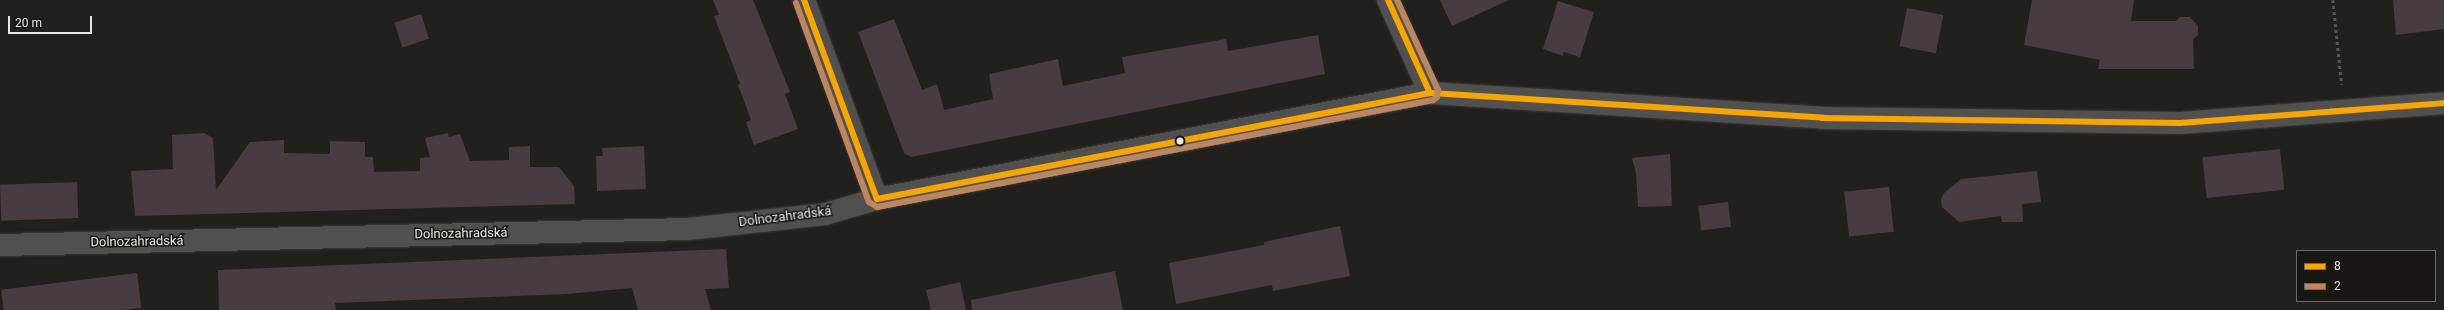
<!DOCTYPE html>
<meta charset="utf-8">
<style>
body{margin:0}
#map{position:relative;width:2444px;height:310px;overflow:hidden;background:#22201d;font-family:Roboto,sans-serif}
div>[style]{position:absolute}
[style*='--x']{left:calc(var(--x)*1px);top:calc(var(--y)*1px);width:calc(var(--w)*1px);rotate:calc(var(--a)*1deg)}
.building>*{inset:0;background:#473c41;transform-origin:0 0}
.path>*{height:2.5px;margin-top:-1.25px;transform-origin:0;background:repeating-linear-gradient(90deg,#585755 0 3px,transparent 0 6px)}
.roads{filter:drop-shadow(0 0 1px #3b3a38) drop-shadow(0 0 1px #3b3a38)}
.minor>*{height:22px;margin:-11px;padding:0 11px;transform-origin:11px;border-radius:11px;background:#51504e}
.bus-1>*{height:6px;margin:-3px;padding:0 3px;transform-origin:3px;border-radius:3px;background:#f7a600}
.bus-2>*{height:6px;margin:-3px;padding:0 3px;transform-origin:3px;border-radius:3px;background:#bb8660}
.dots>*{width:11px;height:11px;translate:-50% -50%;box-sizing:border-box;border:2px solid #1a1713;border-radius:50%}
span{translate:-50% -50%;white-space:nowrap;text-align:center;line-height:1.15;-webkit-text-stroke:3px #1a1713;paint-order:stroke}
.street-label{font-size:13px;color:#e8e6e3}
.legend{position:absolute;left:2296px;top:250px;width:140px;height:52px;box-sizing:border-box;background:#1a1713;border:1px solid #6c6a66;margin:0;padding:5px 7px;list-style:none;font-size:12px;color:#e8e6e3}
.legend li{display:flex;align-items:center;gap:8px;height:20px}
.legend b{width:20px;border:1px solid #6c6a66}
.scale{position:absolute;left:8px;top:16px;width:84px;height:18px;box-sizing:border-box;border:2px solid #e8e6e3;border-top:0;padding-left:5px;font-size:12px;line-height:14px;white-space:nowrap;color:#e8e6e3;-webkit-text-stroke:3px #1a1713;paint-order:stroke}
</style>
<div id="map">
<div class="building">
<div style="clip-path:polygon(713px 0,753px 0,790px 92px,785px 94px,798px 129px,754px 145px,746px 122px,751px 120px,738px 85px,740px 84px,714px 16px,719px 15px)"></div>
<div style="clip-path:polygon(1440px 0,1509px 0,1452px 26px)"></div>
<div style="clip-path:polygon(2032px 0,2134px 0,2131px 21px,2176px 21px,2180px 17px,2190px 17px,2198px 26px,2198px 35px,2193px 39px,2194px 69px,2098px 69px,2100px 60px,2024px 45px)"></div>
<div style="clip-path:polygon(2393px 0,2444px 0,2444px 29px,2396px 35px)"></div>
<div style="clip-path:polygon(1558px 1px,1594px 12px,1580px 57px,1564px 52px,1563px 56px,1543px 49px)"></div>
<div style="left:1907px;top:8px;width:37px;height:39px;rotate:11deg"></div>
<div style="left:421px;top:14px;width:26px;height:28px;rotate:72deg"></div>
<div style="clip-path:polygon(894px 19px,922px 90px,937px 84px,944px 110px,993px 99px,989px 74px,1058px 59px,1063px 86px,1125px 73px,1122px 57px,1226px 39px,1228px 51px,1318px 35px,1325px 74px,911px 157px,904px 153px,858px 32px)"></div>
<div style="clip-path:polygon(204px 133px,213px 138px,216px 190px,250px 142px,284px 140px,284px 153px,330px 154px,330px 141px,365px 142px,365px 157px,373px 157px,374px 172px,420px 171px,420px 158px,430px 157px,425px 138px,448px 133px,449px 137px,460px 134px,470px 161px,509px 160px,509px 147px,530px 146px,530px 167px,559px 167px,574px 186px,575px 204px,135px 216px,131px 171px,173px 169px,172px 135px)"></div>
<div style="clip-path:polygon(644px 146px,646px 189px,597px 191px,596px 156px,603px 156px,602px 148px)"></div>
<div style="left:2280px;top:149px;width:41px;height:78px;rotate:84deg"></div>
<div style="clip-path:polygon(1670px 154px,1672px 206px,1638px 207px,1636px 173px,1632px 158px)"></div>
<div style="clip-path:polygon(2037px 171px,2041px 202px,2022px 204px,2023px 222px,2002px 222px,2001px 216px,1959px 222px,1942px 207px,1941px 199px,1944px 193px,1961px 179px)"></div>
<div style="left:77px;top:182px;width:36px;height:77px;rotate:88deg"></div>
<div style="left:1889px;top:187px;width:45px;height:45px;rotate:84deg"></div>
<div style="left:1728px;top:202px;width:25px;height:30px;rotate:83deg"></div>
<div style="clip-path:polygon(1340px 226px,1350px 276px,1273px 291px,1272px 285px,1176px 304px,1169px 263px,1264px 245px,1264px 242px)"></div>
<div style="clip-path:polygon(726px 249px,729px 288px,705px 289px,711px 310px,638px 310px,632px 288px,567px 294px,335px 303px,336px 310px,219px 310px,218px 270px)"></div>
<div style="clip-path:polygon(1115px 271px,1123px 310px,972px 310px,971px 300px)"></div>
<div style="left:137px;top:273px;width:35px;height:137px;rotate:83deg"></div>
<div style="clip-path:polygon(960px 282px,966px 310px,931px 310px,926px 290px)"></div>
</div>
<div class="path">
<div style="--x:2333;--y:0;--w:85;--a:84"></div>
</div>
<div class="roads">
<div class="minor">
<div style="--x:804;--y:0;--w:212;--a:69.9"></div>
<div style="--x:1388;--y:0;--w:102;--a:65.7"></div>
<div style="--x:0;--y:245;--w:688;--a:-1.33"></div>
<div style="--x:688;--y:229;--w:138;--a:-6.2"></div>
<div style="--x:825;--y:214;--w:54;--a:-16.1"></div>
<div style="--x:877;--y:199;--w:563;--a:-10.85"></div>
<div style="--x:1430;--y:93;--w:393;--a:3.6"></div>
<div style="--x:1822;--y:118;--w:358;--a:0.8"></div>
<div style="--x:2180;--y:123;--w:265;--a:-4.3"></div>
</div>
</div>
<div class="bus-1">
<div style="--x:804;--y:0;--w:212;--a:69.9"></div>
<div style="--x:877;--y:199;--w:563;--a:-10.85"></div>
<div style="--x:1430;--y:93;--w:393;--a:3.6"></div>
<div style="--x:1822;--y:118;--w:358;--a:0.8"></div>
<div style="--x:2180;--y:123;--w:265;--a:-4.3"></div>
<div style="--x:1388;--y:0;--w:102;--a:65.7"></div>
</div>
<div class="bus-2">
<div style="--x:796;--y:3;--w:212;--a:69.9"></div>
<div style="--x:869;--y:202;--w:9;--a:32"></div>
<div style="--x:877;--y:207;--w:566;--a:-10.89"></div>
<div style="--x:1433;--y:100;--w:5;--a:-37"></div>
<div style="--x:1437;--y:97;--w:7;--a:-82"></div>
<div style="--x:1438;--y:90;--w:99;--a:-114.5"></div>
</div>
<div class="dots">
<div style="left:1180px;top:141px;background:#e8e6e3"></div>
</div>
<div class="street-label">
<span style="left:785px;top:217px;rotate:-7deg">Dolnozahradská</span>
<span style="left:461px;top:234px;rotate:-1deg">Dolnozahradská</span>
<span style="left:137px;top:242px;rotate:-1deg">Dolnozahradská</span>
</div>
<ul class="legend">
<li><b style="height:5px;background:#f7a600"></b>8</li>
<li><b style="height:5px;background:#bb8660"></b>2</li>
</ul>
<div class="scale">20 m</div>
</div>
